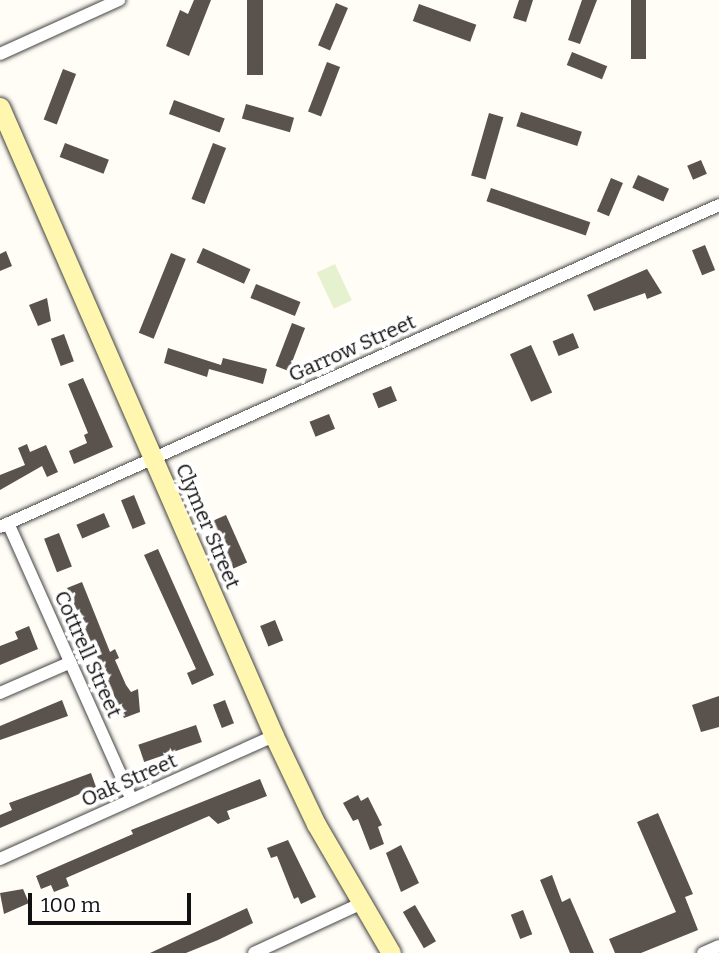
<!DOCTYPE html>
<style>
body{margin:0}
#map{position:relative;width:719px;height:953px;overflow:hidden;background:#fffdf5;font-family:Bitter,serif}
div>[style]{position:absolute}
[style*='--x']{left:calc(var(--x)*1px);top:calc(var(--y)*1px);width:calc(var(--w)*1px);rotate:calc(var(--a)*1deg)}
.pitch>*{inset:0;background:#e6f2cf;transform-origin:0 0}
.building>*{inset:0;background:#5a524d;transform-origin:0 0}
.roads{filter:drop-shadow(0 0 2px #444) drop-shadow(0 0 2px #444)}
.street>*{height:12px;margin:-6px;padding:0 6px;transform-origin:6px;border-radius:6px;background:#fff}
.secondary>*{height:19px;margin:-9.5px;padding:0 9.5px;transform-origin:9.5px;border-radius:9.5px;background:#fff6b0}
span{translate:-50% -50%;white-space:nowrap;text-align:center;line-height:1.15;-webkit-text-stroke:7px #fff;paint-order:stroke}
.street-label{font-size:21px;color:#111}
.scale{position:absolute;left:28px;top:893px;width:163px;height:32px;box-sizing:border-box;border:4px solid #111;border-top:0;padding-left:9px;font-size:21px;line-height:24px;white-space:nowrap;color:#111;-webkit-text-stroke:5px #fff;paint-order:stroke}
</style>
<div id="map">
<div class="pitch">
<div style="left:335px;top:264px;width:40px;height:20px;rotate:65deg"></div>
</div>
<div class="building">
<div style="clip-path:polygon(194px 0,211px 0,189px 56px,166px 46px,180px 10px,188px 14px)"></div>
<div style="left:247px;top:0;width:16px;height:75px"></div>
<div style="clip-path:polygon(519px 0,533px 0,526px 22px,513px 18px)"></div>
<div style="clip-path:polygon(582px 0,597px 0,580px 44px,568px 40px)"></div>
<div style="left:631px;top:0;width:15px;height:59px"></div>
<div style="left:336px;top:3px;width:13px;height:46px;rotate:23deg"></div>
<div style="left:419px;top:4px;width:61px;height:18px;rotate:20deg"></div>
<div style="left:572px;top:52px;width:38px;height:14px;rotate:22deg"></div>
<div style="left:327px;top:62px;width:14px;height:53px;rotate:21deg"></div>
<div style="left:63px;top:69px;width:14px;height:54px;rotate:21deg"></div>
<div style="left:174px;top:100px;width:54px;height:15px;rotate:20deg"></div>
<div style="left:246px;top:104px;width:50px;height:15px;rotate:16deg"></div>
<div style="left:521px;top:112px;width:64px;height:15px;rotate:18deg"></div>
<div style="left:489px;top:113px;width:15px;height:65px;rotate:16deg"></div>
<div style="left:65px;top:143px;width:47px;height:15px;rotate:21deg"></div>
<div style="left:213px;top:143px;width:14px;height:60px;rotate:21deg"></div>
<div style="left:701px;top:160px;width:15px;height:15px;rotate:67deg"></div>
<div style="left:638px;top:175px;width:34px;height:14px;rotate:24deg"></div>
<div style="left:611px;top:178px;width:13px;height:36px;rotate:23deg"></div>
<div style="left:491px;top:188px;width:105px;height:14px;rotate:19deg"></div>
<div style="left:705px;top:245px;width:27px;height:14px;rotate:68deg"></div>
<div style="left:203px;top:248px;width:52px;height:16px;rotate:24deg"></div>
<div style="clip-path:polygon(6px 251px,12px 266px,0 271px,0 254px)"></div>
<div style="left:171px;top:253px;width:16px;height:86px;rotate:22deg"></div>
<div style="clip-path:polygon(647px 269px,662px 293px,647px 299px,645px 293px,594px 311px,587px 295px)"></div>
<div style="left:256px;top:284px;width:48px;height:15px;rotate:22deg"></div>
<div style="clip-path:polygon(47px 298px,51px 321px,38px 326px,29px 305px)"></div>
<div style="left:292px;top:323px;width:14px;height:46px;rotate:21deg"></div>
<div style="left:573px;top:333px;width:16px;height:22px;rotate:68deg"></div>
<div style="left:64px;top:334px;width:29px;height:14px;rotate:70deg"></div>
<div style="left:531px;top:345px;width:52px;height:23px;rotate:66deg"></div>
<div style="clip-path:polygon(168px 348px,221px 365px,223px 358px,267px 369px,263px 384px,209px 369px,207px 377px,164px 363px)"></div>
<div style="clip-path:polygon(83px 378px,113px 447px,74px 464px,69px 451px,87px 443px,84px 435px,88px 433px,68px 384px)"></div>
<div style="left:391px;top:386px;width:16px;height:20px;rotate:68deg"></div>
<div style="left:329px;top:414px;width:16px;height:21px;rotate:68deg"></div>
<div style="clip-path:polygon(27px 444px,30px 452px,46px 445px,58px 472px,47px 477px,42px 466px,0 490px,0 475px,25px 465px,18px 448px)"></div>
<div style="left:134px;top:495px;width:31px;height:14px;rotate:68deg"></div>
<div style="left:104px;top:513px;width:15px;height:30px;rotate:67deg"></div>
<div style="left:226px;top:515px;width:52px;height:15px;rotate:66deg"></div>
<div style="left:59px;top:533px;width:36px;height:16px;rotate:69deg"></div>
<div style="clip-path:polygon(158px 549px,214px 675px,192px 685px,187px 673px,196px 669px,144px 555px)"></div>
<div style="clip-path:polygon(82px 582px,110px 652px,115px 649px,119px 658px,115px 660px,126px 685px,131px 692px,138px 689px,140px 712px,124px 718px,67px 588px)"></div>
<div style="left:275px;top:620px;width:22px;height:16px;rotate:68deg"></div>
<div style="clip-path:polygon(29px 626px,38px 649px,0 665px,0 646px,18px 639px,15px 632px)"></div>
<div style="clip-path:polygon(719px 696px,719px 727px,701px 732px,692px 705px)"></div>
<div style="clip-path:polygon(62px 700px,68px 716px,0 740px,0 726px)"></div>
<div style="left:225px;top:700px;width:25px;height:13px;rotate:69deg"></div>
<div style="left:196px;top:725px;width:18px;height:61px;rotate:71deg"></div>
<div style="clip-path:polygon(91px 773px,96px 787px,0 828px,0 815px,12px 810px,9px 803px)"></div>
<div style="clip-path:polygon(260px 779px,267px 796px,227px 811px,230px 819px,218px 824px,209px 816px,66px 878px,69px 886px,54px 892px,51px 885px,41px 889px,36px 876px,133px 834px,131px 830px)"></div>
<div style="clip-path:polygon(358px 795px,361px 801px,368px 797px,382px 825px,378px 827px,384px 844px,370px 850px,358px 819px,353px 821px,343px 803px)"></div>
<div style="clip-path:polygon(658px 813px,693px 894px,685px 897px,698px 930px,641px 953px,615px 953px,609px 939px,676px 912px,637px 822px)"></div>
<div style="clip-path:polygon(288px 840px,316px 897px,301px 904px,298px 897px,294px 899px,277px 856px,271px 858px,267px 848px)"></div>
<div style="clip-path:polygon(401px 845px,419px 883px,401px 892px,386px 853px)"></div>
<div style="clip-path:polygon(552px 875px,562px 902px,570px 898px,594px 953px,570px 953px,540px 880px)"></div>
<div style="clip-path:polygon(23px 889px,29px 903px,4px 914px,0 893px)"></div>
<div style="left:415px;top:905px;width:42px;height:14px;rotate:60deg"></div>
<div style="clip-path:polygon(247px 908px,253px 923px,218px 940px,186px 953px,150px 953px)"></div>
<div style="left:523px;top:910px;width:26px;height:13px;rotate:69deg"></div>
</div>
<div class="roads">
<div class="street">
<div style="--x:0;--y:54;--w:131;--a:-24.4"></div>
<div style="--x:8;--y:523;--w:303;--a:65.9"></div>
<div style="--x:0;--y:527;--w:788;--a:-24.12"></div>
<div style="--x:0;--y:693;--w:77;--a:-23.6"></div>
<div style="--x:0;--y:859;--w:300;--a:-24.2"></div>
<div style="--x:254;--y:953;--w:119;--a:-24.8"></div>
<div style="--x:703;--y:953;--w:17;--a:-24"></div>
</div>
<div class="secondary">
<div style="--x:0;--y:107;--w:686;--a:66.46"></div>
<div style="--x:274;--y:736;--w:98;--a:64.5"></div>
<div style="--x:316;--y:824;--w:149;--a:59.8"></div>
</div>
</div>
<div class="street-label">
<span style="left:352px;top:348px;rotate:-24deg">Garrow Street</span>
<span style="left:208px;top:526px;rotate:67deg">Clymer Street</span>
<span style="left:88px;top:654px;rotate:66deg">Cottrell Street</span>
<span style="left:129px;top:780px;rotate:-24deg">Oak Street</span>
</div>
<div class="scale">100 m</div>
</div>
